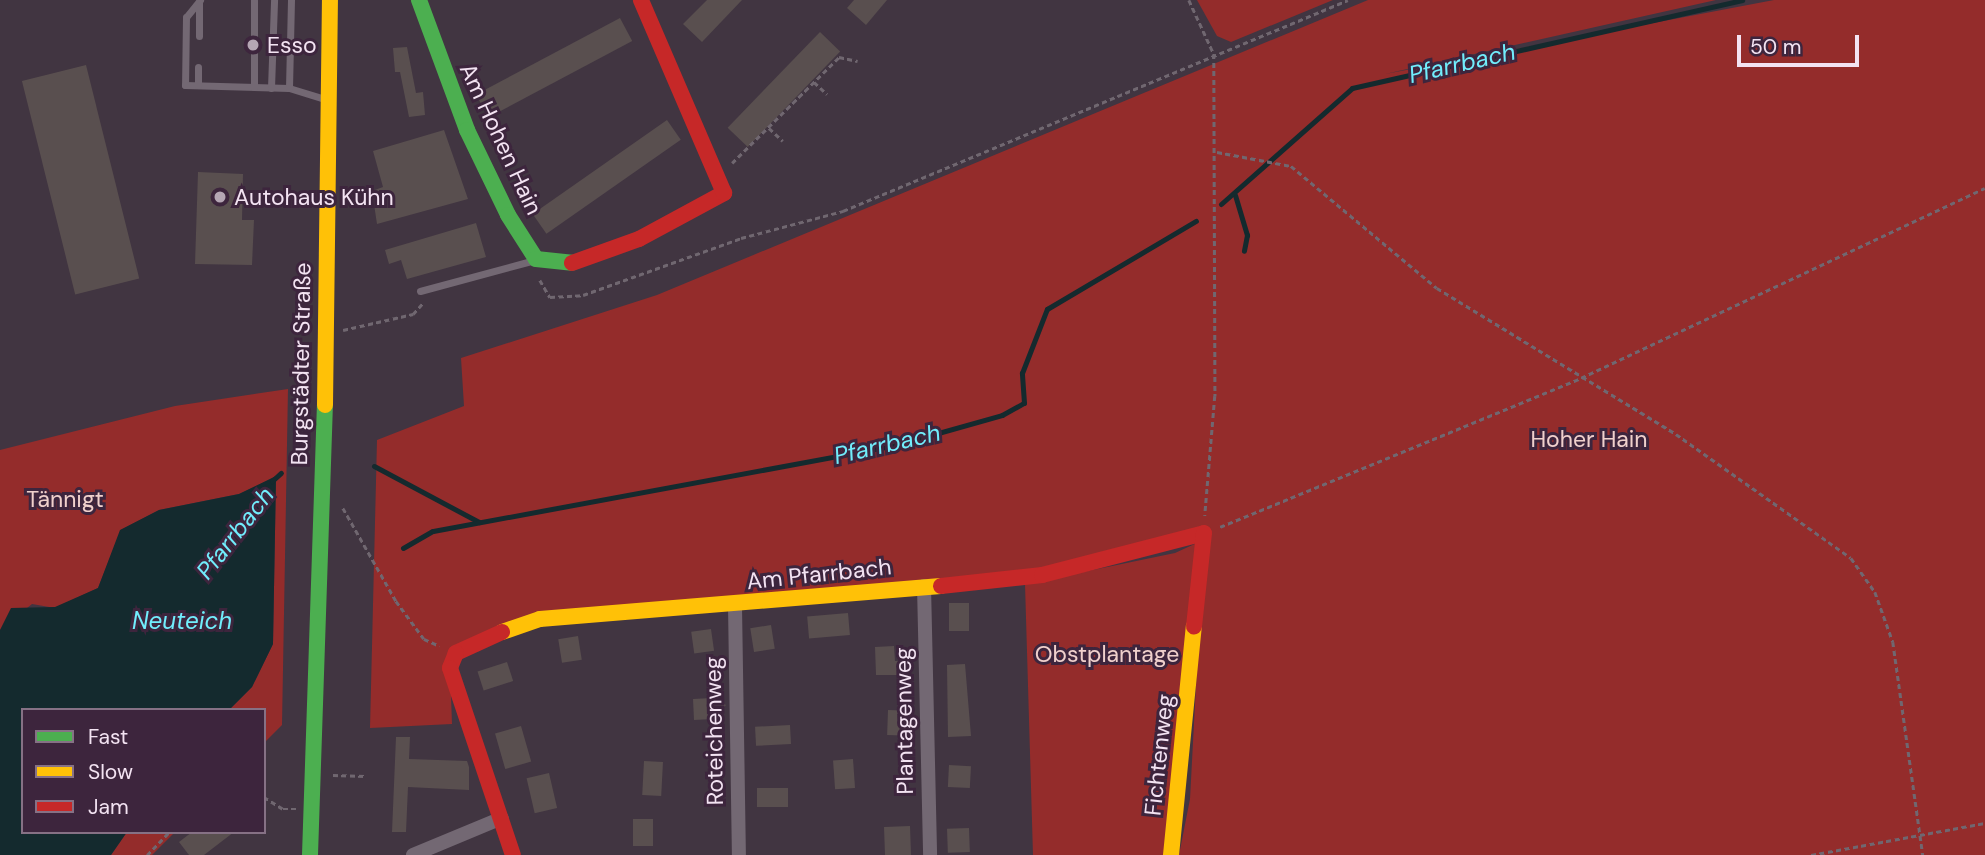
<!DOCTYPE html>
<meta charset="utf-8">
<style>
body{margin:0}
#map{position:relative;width:1985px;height:855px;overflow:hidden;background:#413541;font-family:"DM Sans",sans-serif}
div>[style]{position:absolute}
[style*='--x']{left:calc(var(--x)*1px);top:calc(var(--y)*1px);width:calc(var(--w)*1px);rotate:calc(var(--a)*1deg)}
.green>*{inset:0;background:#942c2b}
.water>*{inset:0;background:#142a2e}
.stream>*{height:5px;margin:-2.5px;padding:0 2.5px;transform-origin:2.5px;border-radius:2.5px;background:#142a2e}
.building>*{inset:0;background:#594f4f;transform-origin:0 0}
.path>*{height:2.5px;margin-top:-1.25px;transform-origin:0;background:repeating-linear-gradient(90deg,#706770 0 5px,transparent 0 8.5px)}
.lane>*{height:7px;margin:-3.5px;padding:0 3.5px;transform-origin:3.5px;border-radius:3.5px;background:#736873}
.street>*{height:14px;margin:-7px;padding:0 7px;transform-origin:7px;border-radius:7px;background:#736873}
.fast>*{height:16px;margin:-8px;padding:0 8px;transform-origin:8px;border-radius:8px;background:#4caf50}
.slow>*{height:16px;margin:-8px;padding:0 8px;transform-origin:8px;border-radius:8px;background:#ffc107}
.jam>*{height:16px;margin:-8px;padding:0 8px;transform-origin:8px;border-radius:8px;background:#c62828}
.dots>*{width:19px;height:19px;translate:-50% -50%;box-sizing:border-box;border:4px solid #3d253d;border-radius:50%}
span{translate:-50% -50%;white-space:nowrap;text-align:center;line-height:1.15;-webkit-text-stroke:6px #3d253d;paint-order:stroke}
.poi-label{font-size:23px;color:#f3e3f2}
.left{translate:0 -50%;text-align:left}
.street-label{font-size:23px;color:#f3e3f2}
.park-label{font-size:23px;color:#f0d0cc}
.water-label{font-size:24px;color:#71edfc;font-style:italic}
.legend{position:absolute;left:21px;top:708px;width:245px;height:126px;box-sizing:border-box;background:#3d253d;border:2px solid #867185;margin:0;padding:9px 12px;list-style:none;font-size:21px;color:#f3e3f2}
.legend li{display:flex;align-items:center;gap:14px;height:35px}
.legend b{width:35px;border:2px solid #867185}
.scale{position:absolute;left:1737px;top:35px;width:122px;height:32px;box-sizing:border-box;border:4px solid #f3e3f2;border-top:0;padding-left:9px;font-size:21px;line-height:24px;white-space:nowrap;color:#f3e3f2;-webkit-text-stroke:5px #3d253d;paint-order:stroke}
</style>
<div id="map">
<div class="green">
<div style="clip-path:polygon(1197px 0,1333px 0,1231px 42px,1217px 36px)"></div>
<div style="clip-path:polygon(1368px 0,1716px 0,1385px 74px,1774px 0,1985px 0,1985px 855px,1179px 855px,1190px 799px,1204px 534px,1042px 575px,540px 619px,478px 640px,450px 668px,452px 724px,370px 728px,377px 440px,464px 406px,461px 358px,657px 295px)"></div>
<div style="clip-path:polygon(288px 389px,282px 725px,264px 743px,264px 710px,229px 710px,252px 687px,273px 644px,276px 477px,239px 494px,159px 510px,121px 530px,98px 588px,55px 608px,32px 604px,0 630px,0 450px,175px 406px)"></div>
<div style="clip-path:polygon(1199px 542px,1166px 855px,1033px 855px,1025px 584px,1175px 553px)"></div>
<div style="clip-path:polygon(127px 832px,175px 832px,152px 855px,111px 855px)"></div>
</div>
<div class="water">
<div style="clip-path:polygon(276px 476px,273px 644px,252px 687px,229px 710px,23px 710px,23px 832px,127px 832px,111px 855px,0 855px,0 630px,11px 608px,55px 607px,98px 588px,120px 530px,159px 510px,239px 494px)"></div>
</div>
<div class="stream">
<div style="--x:1235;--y:195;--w:42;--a:73.3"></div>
<div style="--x:1247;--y:235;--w:16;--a:101"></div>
<div style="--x:1221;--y:204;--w:175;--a:-41.5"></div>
<div style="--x:1352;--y:88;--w:400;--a:-12.7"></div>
<div style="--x:374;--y:466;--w:119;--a:28.1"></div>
<div style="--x:272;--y:481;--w:12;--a:-42"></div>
<div style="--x:403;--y:548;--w:34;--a:-30"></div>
<div style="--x:433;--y:531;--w:467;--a:-10.5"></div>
<div style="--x:892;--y:446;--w:114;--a:-15.7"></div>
<div style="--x:1002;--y:415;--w:25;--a:-29"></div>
<div style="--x:1024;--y:403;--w:30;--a:-94"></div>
<div style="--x:1022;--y:373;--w:69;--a:-68.7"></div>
<div style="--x:1047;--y:309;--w:173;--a:-30.6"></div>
</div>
<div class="building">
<div style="clip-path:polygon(707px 0,742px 0,702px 42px,683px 24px)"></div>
<div style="clip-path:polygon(854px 0,887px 0,866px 25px,847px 8px)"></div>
<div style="left:620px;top:18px;width:26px;height:163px;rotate:62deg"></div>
<div style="left:820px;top:32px;width:28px;height:133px;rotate:44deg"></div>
<div style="clip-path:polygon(407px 47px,416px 93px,423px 92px,425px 115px,409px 117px,400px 72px,395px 72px,393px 48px)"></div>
<div style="left:86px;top:65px;width:220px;height:66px;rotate:76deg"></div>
<div style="left:667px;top:120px;width:24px;height:164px;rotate:55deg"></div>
<div style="clip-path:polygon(444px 130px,468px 199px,377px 224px,372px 191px,383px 187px,373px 151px)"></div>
<div style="clip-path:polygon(198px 172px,243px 174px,242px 220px,254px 220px,252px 265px,195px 264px)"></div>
<div style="clip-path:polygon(476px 223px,486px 257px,407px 279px,401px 260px,389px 264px,385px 250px)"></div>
<div style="left:969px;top:603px;width:28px;height:20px;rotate:90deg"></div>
<div style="left:848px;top:613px;width:22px;height:41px;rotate:85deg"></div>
<div style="left:771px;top:625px;width:24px;height:21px;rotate:81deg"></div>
<div style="left:711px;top:629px;width:22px;height:20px;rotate:82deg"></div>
<div style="left:578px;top:636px;width:24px;height:20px;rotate:81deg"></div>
<div style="clip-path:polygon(894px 646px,895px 661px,909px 661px,909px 675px,876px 675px,875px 647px)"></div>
<div style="left:507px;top:662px;width:20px;height:31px;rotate:72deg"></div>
<div style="clip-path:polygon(965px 664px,971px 736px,948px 737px,947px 665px)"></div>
<div style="clip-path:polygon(712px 698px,726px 705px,713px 719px,694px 720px,693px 699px)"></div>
<div style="left:888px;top:710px;width:23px;height:25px;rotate:2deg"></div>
<div style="left:790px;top:725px;width:19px;height:35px;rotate:87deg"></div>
<div style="left:521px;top:726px;width:37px;height:27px;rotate:74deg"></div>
<div style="clip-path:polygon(396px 737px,410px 737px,409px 759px,467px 761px,469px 767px,469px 790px,408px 787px,406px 832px,392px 832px)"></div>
<div style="left:853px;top:759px;width:29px;height:20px;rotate:86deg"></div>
<div style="left:644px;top:761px;width:19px;height:34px;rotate:3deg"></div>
<div style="left:949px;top:765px;width:22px;height:22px;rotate:3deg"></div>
<div style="left:549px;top:773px;width:36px;height:23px;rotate:77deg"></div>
<div style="left:788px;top:788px;width:19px;height:31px;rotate:90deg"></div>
<div style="left:633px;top:819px;width:20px;height:27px"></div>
<div style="left:910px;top:826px;width:29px;height:26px;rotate:88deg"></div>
<div style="left:969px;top:828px;width:24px;height:22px;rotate:88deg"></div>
<div style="clip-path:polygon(192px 832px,234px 832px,204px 855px,189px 855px,179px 842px)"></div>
</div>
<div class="path">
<div style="--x:1189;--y:0;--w:60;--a:65.2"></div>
<div style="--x:1214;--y:54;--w:342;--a:89.8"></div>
<div style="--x:1215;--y:396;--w:120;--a:94.8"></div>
<div style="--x:814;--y:82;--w:18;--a:43"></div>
<div style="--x:769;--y:128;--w:19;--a:43"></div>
<div style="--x:1217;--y:152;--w:75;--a:10.7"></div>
<div style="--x:1291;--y:166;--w:190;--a:39.9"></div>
<div style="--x:1437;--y:288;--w:280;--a:31.4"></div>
<div style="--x:1676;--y:434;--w:214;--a:35.3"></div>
<div style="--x:1851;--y:558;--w:42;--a:54.8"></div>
<div style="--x:1875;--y:592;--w:53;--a:70.2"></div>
<div style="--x:1893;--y:642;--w:215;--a:82"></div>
<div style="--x:732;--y:163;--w:151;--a:-44.7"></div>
<div style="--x:839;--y:57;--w:19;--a:12"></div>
<div style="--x:540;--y:280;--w:20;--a:60"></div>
<div style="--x:550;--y:297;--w:33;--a:-3"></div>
<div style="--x:583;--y:295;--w:168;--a:-19.8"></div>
<div style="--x:741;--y:238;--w:106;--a:-14.8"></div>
<div style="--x:843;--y:211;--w:547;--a:-22.68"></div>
<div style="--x:343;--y:330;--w:72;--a:-12.9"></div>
<div style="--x:413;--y:314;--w:15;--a:-48"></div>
<div style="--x:343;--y:508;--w:107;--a:60.3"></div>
<div style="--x:396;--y:601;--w:47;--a:53.6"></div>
<div style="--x:424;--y:639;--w:17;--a:24"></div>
<div style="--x:1220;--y:527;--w:391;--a:-22.4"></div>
<div style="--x:1581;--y:378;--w:446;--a:-25.2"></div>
<div style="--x:333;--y:775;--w:32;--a:2"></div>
<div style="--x:264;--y:797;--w:22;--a:32"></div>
<div style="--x:283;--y:809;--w:13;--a:0"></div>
<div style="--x:147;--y:855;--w:32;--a:-46"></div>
<div style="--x:1811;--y:855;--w:177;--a:-10.4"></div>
</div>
<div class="lane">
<div style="--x:200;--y:0;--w:22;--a:129"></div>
<div style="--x:186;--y:17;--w:68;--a:90.8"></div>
<div style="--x:185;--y:85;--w:104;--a:1.7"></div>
<div style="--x:289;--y:88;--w:37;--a:17"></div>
<div style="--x:199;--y:36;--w:34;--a:-90"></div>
<div style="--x:198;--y:85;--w:18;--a:-90"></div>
<div style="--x:254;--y:87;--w:87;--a:-90"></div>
<div style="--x:271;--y:88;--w:88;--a:-88"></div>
<div style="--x:289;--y:88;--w:88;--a:-88.7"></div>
<div style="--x:420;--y:291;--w:119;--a:-15.1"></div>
</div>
<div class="street">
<div style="--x:924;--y:586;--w:269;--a:88.7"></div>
<div style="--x:735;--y:606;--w:249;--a:89.1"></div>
<div style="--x:413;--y:855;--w:96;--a:-22.6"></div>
</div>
<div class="fast">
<div style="--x:419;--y:0;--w:139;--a:69.7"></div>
<div style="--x:467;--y:130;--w:94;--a:64.2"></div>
<div style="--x:508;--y:215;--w:52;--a:57.5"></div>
<div style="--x:536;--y:259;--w:36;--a:6"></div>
<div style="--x:310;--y:855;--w:450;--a:-88.1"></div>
</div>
<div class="slow">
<div style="--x:325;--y:405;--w:405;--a:-89.3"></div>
<div style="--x:502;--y:632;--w:40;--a:-18.9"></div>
<div style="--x:540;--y:619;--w:402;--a:-4.7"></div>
<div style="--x:1171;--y:855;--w:230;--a:-84.3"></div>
</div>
<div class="jam">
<div style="--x:572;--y:263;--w:71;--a:-19.7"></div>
<div style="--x:639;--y:239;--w:97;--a:-28.4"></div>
<div style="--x:724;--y:193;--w:210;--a:-113.3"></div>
<div style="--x:941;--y:586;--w:102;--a:-6.2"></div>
<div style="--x:1042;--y:575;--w:167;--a:-14.5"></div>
<div style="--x:1204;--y:533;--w:94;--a:96.1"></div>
<div style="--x:502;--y:632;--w:51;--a:155.5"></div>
<div style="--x:456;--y:653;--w:16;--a:112"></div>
<div style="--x:450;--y:668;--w:197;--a:71.4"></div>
</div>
<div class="dots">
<div style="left:253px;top:45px;background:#b5a6b4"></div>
<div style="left:220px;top:197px;background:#b5a6b4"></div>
</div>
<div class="poi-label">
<span class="left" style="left:267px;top:45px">Esso</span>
<span class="left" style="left:234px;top:197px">Autohaus Kühn</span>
</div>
<div class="street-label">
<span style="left:501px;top:139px;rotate:65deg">Am Hohen Hain</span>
<span style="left:301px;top:364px;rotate:-89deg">Burgstädter Straße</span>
<span style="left:819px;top:574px;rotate:-6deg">Am Pfarrbach</span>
<span style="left:904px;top:721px;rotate:-91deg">Plantagenweg</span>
<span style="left:714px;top:731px;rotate:-91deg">Roteichenweg</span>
<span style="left:1159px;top:755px;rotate:-84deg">Fichtenweg</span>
</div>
<div class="park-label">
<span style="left:1589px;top:439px">Hoher Hain</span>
<span style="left:65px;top:499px">Tännigt</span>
<span style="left:1107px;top:654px">Obstplantage</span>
</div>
<div class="water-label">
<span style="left:1462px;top:63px;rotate:-13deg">Pfarrbach</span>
<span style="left:887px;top:444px;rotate:-13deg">Pfarrbach</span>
<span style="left:235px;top:533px;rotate:-52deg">Pfarrbach</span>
<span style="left:182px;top:621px">Neuteich</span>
</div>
<ul class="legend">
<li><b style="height:9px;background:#4caf50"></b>Fast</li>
<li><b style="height:9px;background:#ffc107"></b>Slow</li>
<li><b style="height:9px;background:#c62828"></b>Jam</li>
</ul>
<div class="scale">50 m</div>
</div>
